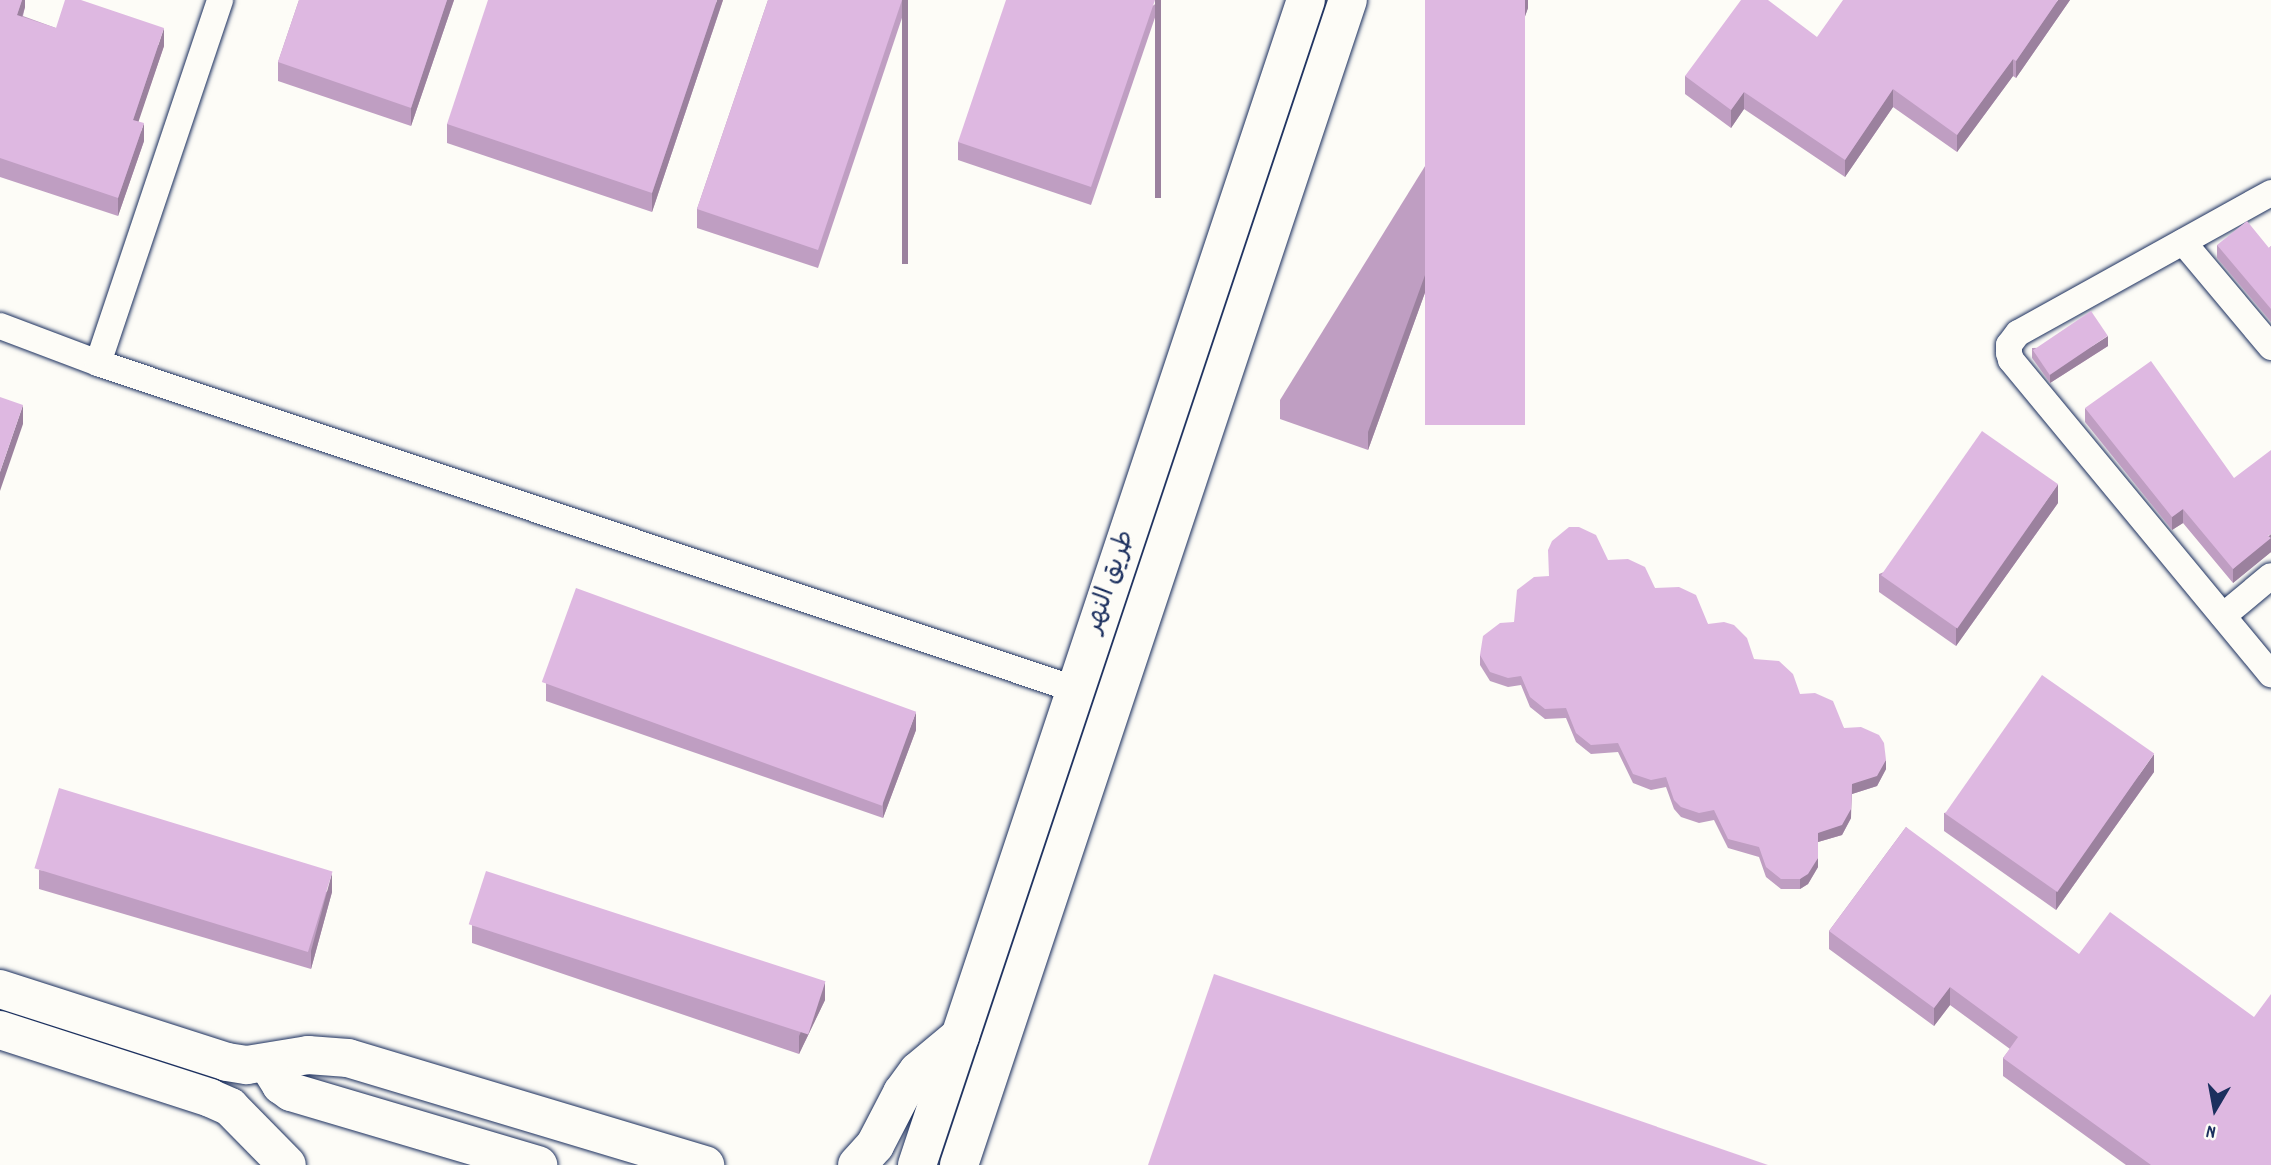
<!DOCTYPE html>
<meta charset="utf-8">
<style>
body{margin:0}
#map{position:relative;width:2271px;height:1165px;overflow:hidden;background:#fdfcf7;font-family:Dekko,"Playpen Sans Arabic",sans-serif}
div>[style]{position:absolute}
[style*='--x']{left:calc(var(--x)*1px);top:calc(var(--y)*1px);width:calc(var(--w)*1px);rotate:calc(var(--a)*1deg)}
.roads{filter:drop-shadow(0 0 2px #1b2f5e) drop-shadow(0 0 2px #1b2f5e)}
.minor>*{height:26px;margin:-13px;padding:0 13px;transform-origin:13px;border-radius:13px;background:#fdfcf7}
.primary>*{height:38px;margin:-19px;padding:0 19px;transform-origin:19px;border-radius:19px;background:#fdfcf7}
.wall>*{inset:0;background:#bf9ec2}
.shaded-wall>*{inset:0;background:#9b819e;transform-origin:0 0}
.building>*{inset:0;background:#deb8e1;transform-origin:0 0}
span{translate:-50% -50%;white-space:nowrap;text-align:center;line-height:1.15;-webkit-text-stroke:6px #fdfcf7;paint-order:stroke}
.street-label{font-size:26px;color:#1b2f5e}
.north{position:absolute;left:2180px;top:1074px;width:70px;height:70px;-webkit-text-stroke:5px #fdfcf7;paint-order:stroke;rotate:190deg;font-size:19px;font-weight:700;line-height:28px;text-align:center;color:#1b2f5e}
.north::after{content:'';display:block;margin:auto;width:24px;height:32px;background:#1b2f5e;clip-path:polygon(50% 0,100% 100%,50% 72%,0 100%)}
</style>
<div id="map">
<div class="roads">
<div class="minor">
<div style="--x:2271;--y:193;--w:289;--a:151"></div>
<div style="--x:2018;--y:333;--w:15;--a:127"></div>
<div style="--x:2009;--y:345;--w:8;--a:90"></div>
<div style="--x:2009;--y:353;--w:7;--a:74"></div>
<div style="--x:2011;--y:360;--w:408;--a:50.4"></div>
<div style="--x:2183;--y:242;--w:137;--a:50"></div>
<div style="--x:0;--y:326;--w:105;--a:20.7"></div>
<div style="--x:98;--y:363;--w:1029;--a:18.47"></div>
<div style="--x:98;--y:363;--w:383;--a:-71.4"></div>
<div style="--x:2223;--y:616;--w:62;--a:-39.8"></div>
</div>
<div class="primary">
<div style="--x:0;--y:989;--w:238;--a:17.8"></div>
<div style="--x:227;--y:1062;--w:20;--a:9"></div>
<div style="--x:247;--y:1065;--w:62;--a:-9.3"></div>
<div style="--x:308;--y:1055;--w:40;--a:4.3"></div>
<div style="--x:348;--y:1058;--w:373;--a:16.7"></div>
<div style="--x:0;--y:1030;--w:221;--a:17.9"></div>
<div style="--x:210;--y:1098;--w:22;--a:24"></div>
<div style="--x:230;--y:1107;--w:81;--a:45.5"></div>
<div style="--x:268;--y:1064;--w:25;--a:58"></div>
<div style="--x:281;--y:1085;--w:12;--a:35"></div>
<div style="--x:291;--y:1092;--w:258;--a:16.5"></div>
<div style="--x:857;--y:1165;--w:27;--a:-48"></div>
<div style="--x:875;--y:1145;--w:59;--a:-62.6"></div>
<div style="--x:902;--y:1093;--w:27;--a:-54"></div>
<div style="--x:918;--y:1071;--w:55;--a:-39.8"></div>
<div style="--x:917;--y:1165;--w:1228;--a:-71.54"></div>
<div style="--x:959;--y:1165;--w:1228;--a:-71.54"></div>
</div>
</div>
<div class="wall">
<div style="clip-path:polygon(0 0,25px 0,25px 7px,23px 16px,56px 28px,164px 46px,138px 121px,144px 141px,118px 216px,0 177px)"></div>
<div style="clip-path:polygon(299px 0,454px 0,411px 126px,278px 81px,278px 62px)"></div>
<div style="clip-path:polygon(723px 0,652px 212px,447px 143px,447px 124px)"></div>
<div style="clip-path:polygon(768px 0,908px 0,818px 268px,697px 228px,697px 209px)"></div>
<div style="clip-path:polygon(1161px 0,1091px 205px,958px 160px,958px 142px)"></div>
<div style="clip-path:polygon(1528px 0,1528px 8px,1368px 450px,1280px 419px,1280px 400px)"></div>
<div style="clip-path:polygon(2070px 0,2016px 78px,2013px 76px,1957px 152px,1893px 107px,1845px 177px,1744px 109px,1731px 128px,1685px 94px,1685px 76px,1817px 37px)"></div>
<div style="clip-path:polygon(2217px 245px,2269px 248px,2271px 246px,2271px 322px,2217px 258px)"></div>
<div style="clip-path:polygon(2108px 346px,2050px 383px,2032px 358px,2032px 348px)"></div>
<div style="clip-path:polygon(2085px 408px,2271px 547px,2271px 552px,2233px 583px,2183px 523px,2172px 530px,2085px 422px)"></div>
<div style="clip-path:polygon(2058px 503px,1956px 646px,1879px 592px,1879px 574px)"></div>
<div style="clip-path:polygon(1608px 560px,1655px 588px,1708px 624px,1844px 728px,1886px 769px,1877px 786px,1852px 794px,1851px 818px,1842px 835px,1818px 842px,1818px 867px,1808px 884px,1800px 889px,1781px 889px,1766px 877px,1759px 857px,1728px 848px,1714px 820px,1699px 823px,1681px 817px,1674px 809px,1666px 787px,1651px 790px,1633px 783px,1618px 752px,1591px 754px,1576px 742px,1566px 718px,1545px 719px,1530px 707px,1521px 685px,1508px 687px,1490px 681px,1480px 665px,1480px 655px,1514px 622px)"></div>
<div style="clip-path:polygon(546px 683px,916px 730px,883px 818px,546px 701px)"></div>
<div style="clip-path:polygon(2154px 772px,2056px 910px,1944px 831px,1944px 813px)"></div>
<div style="clip-path:polygon(1906px 827px,2271px 1165px,2126px 1165px,2003px 1076px,2003px 1058px,2010px 1049px,1950px 1005px,1934px 1026px,1829px 949px,1829px 931px)"></div>
<div style="clip-path:polygon(39px 870px,332px 892px,311px 969px,39px 889px)"></div>
<div style="clip-path:polygon(472px 925px,825px 1000px,799px 1054px,472px 943px)"></div>
</div>
<div class="shaded-wall">
<div style="clip-path:polygon(22px 0,25px 0,25px 7px,17px 33px,17px 15px)"></div>
<div style="clip-path:polygon(447px 0,454px 0,411px 126px,411px 108px)"></div>
<div style="clip-path:polygon(717px 0,723px 0,652px 212px,652px 193px)"></div>
<div style="left:902px;top:0;width:6px;height:264px"></div>
<div style="left:1155px;top:0;width:6px;height:198px"></div>
<div style="clip-path:polygon(1525px 0,1528px 0,1528px 8px,1368px 450px,1368px 432px)"></div>
<div style="clip-path:polygon(2058px 0,2070px 0,2016px 78px,2016px 61px)"></div>
<div style="clip-path:polygon(164px 28px,164px 46px,133px 138px,133px 120px)"></div>
<div style="clip-path:polygon(2013px 59px,2013px 76px,1957px 152px,1957px 135px)"></div>
<div style="clip-path:polygon(1893px 89px,1893px 107px,1845px 177px,1845px 160px)"></div>
<div style="clip-path:polygon(1744px 92px,1744px 109px,1731px 128px,1731px 110px)"></div>
<div style="clip-path:polygon(144px 123px,144px 141px,118px 216px,118px 198px)"></div>
<div style="clip-path:polygon(2108px 336px,2108px 346px,2050px 383px,2050px 373px)"></div>
<div style="clip-path:polygon(23px 405px,23px 424px,0 491px,0 472px)"></div>
<div style="clip-path:polygon(2058px 484px,2058px 503px,1956px 646px,1956px 628px)"></div>
<div style="clip-path:polygon(2183px 509px,2183px 523px,2172px 530px,2172px 517px)"></div>
<div style="clip-path:polygon(2271px 534px,2271px 552px,2233px 583px,2233px 569px)"></div>
<div style="clip-path:polygon(916px 712px,916px 730px,883px 818px,883px 799px)"></div>
<div style="clip-path:polygon(2154px 754px,2154px 772px,2056px 910px,2056px 892px)"></div>
<div style="clip-path:polygon(1886px 760px,1886px 769px,1877px 786px,1852px 794px,1852px 784px)"></div>
<div style="clip-path:polygon(1851px 809px,1851px 818px,1842px 835px,1818px 842px,1818px 833px)"></div>
<div style="clip-path:polygon(1818px 858px,1818px 867px,1808px 884px,1800px 889px,1800px 879px)"></div>
<div style="clip-path:polygon(332px 873px,332px 892px,311px 969px,311px 951px)"></div>
<div style="clip-path:polygon(825px 982px,825px 1000px,799px 1054px,799px 1036px)"></div>
<div style="clip-path:polygon(1950px 987px,1950px 1005px,1934px 1026px,1934px 1008px)"></div>
</div>
<div class="building">
<div style="clip-path:polygon(0 0,22px 0,17px 15px,56px 28px,65px 0,81px 0,164px 28px,133px 120px,144px 123px,118px 198px,0 158px)"></div>
<div style="clip-path:polygon(299px 0,447px 0,411px 108px,278px 62px)"></div>
<div style="clip-path:polygon(488px 0,717px 0,652px 193px,447px 124px)"></div>
<div style="clip-path:polygon(768px 0,902px 0,818px 250px,697px 209px)"></div>
<div style="clip-path:polygon(1006px 0,1155px 0,1091px 187px,958px 142px)"></div>
<div style="left:1425px;top:0;width:100px;height:425px"></div>
<div style="clip-path:polygon(1741px 0,1768px 0,1817px 37px,1843px 0,2058px 0,2016px 61px,2013px 59px,1957px 135px,1893px 89px,1845px 160px,1744px 92px,1731px 110px,1685px 76px)"></div>
<div style="clip-path:polygon(2247px 221px,2269px 248px,2271px 246px,2271px 309px,2217px 245px)"></div>
<div style="left:2091px;top:311px;width:30px;height:70px;rotate:56deg"></div>
<div style="clip-path:polygon(2151px 361px,2234px 478px,2271px 450px,2271px 534px,2268px 536px,2271px 538px,2233px 569px,2183px 509px,2172px 517px,2085px 408px)"></div>
<div style="clip-path:polygon(0 397px,23px 405px,0 472px)"></div>
<div style="left:1982px;top:431px;width:93px;height:176px;rotate:35deg"></div>
<div style="clip-path:polygon(1569px 527px,1579px 527px,1596px 535px,1608px 560px,1628px 559px,1645px 567px,1655px 588px,1679px 587px,1696px 595px,1708px 624px,1724px 622px,1734px 625px,1747px 638px,1754px 659px,1779px 661px,1793px 674px,1800px 694px,1815px 693px,1833px 701px,1844px 728px,1861px 727px,1879px 735px,1884px 743px,1886px 760px,1877px 776px,1852px 784px,1851px 809px,1842px 825px,1818px 833px,1818px 858px,1808px 874px,1800px 879px,1781px 879px,1766px 867px,1759px 847px,1728px 839px,1714px 810px,1699px 813px,1681px 807px,1674px 800px,1666px 777px,1651px 780px,1633px 774px,1618px 743px,1591px 745px,1576px 733px,1566px 708px,1545px 709px,1530px 697px,1521px 676px,1508px 678px,1490px 672px,1480px 655px,1483px 636px,1500px 623px,1514px 622px,1517px 590px,1534px 577px,1549px 576px,1548px 550px,1552px 541px)"></div>
<div style="left:576px;top:588px;width:362px;height:100px;rotate:20deg"></div>
<div style="left:2042px;top:675px;width:137px;height:169px;rotate:35deg"></div>
<div style="left:59px;top:788px;width:286px;height:84px;rotate:17deg"></div>
<div style="clip-path:polygon(1906px 827px,2079px 954px,2110px 912px,2254px 1017px,2271px 994px,2271px 1165px,2151px 1165px,2003px 1058px,2018px 1037px,1950px 987px,1934px 1008px,1829px 931px)"></div>
<div style="left:486px;top:871px;width:357px;height:56px;rotate:18deg"></div>
<div style="clip-path:polygon(1214px 974px,1768px 1165px,1148px 1165px)"></div>
</div>
<div class="street-label">
<span style="left:1111px;top:582px;rotate:-71deg">طريق النهر</span>
</div>
<div class="north">N</div>
</div>
